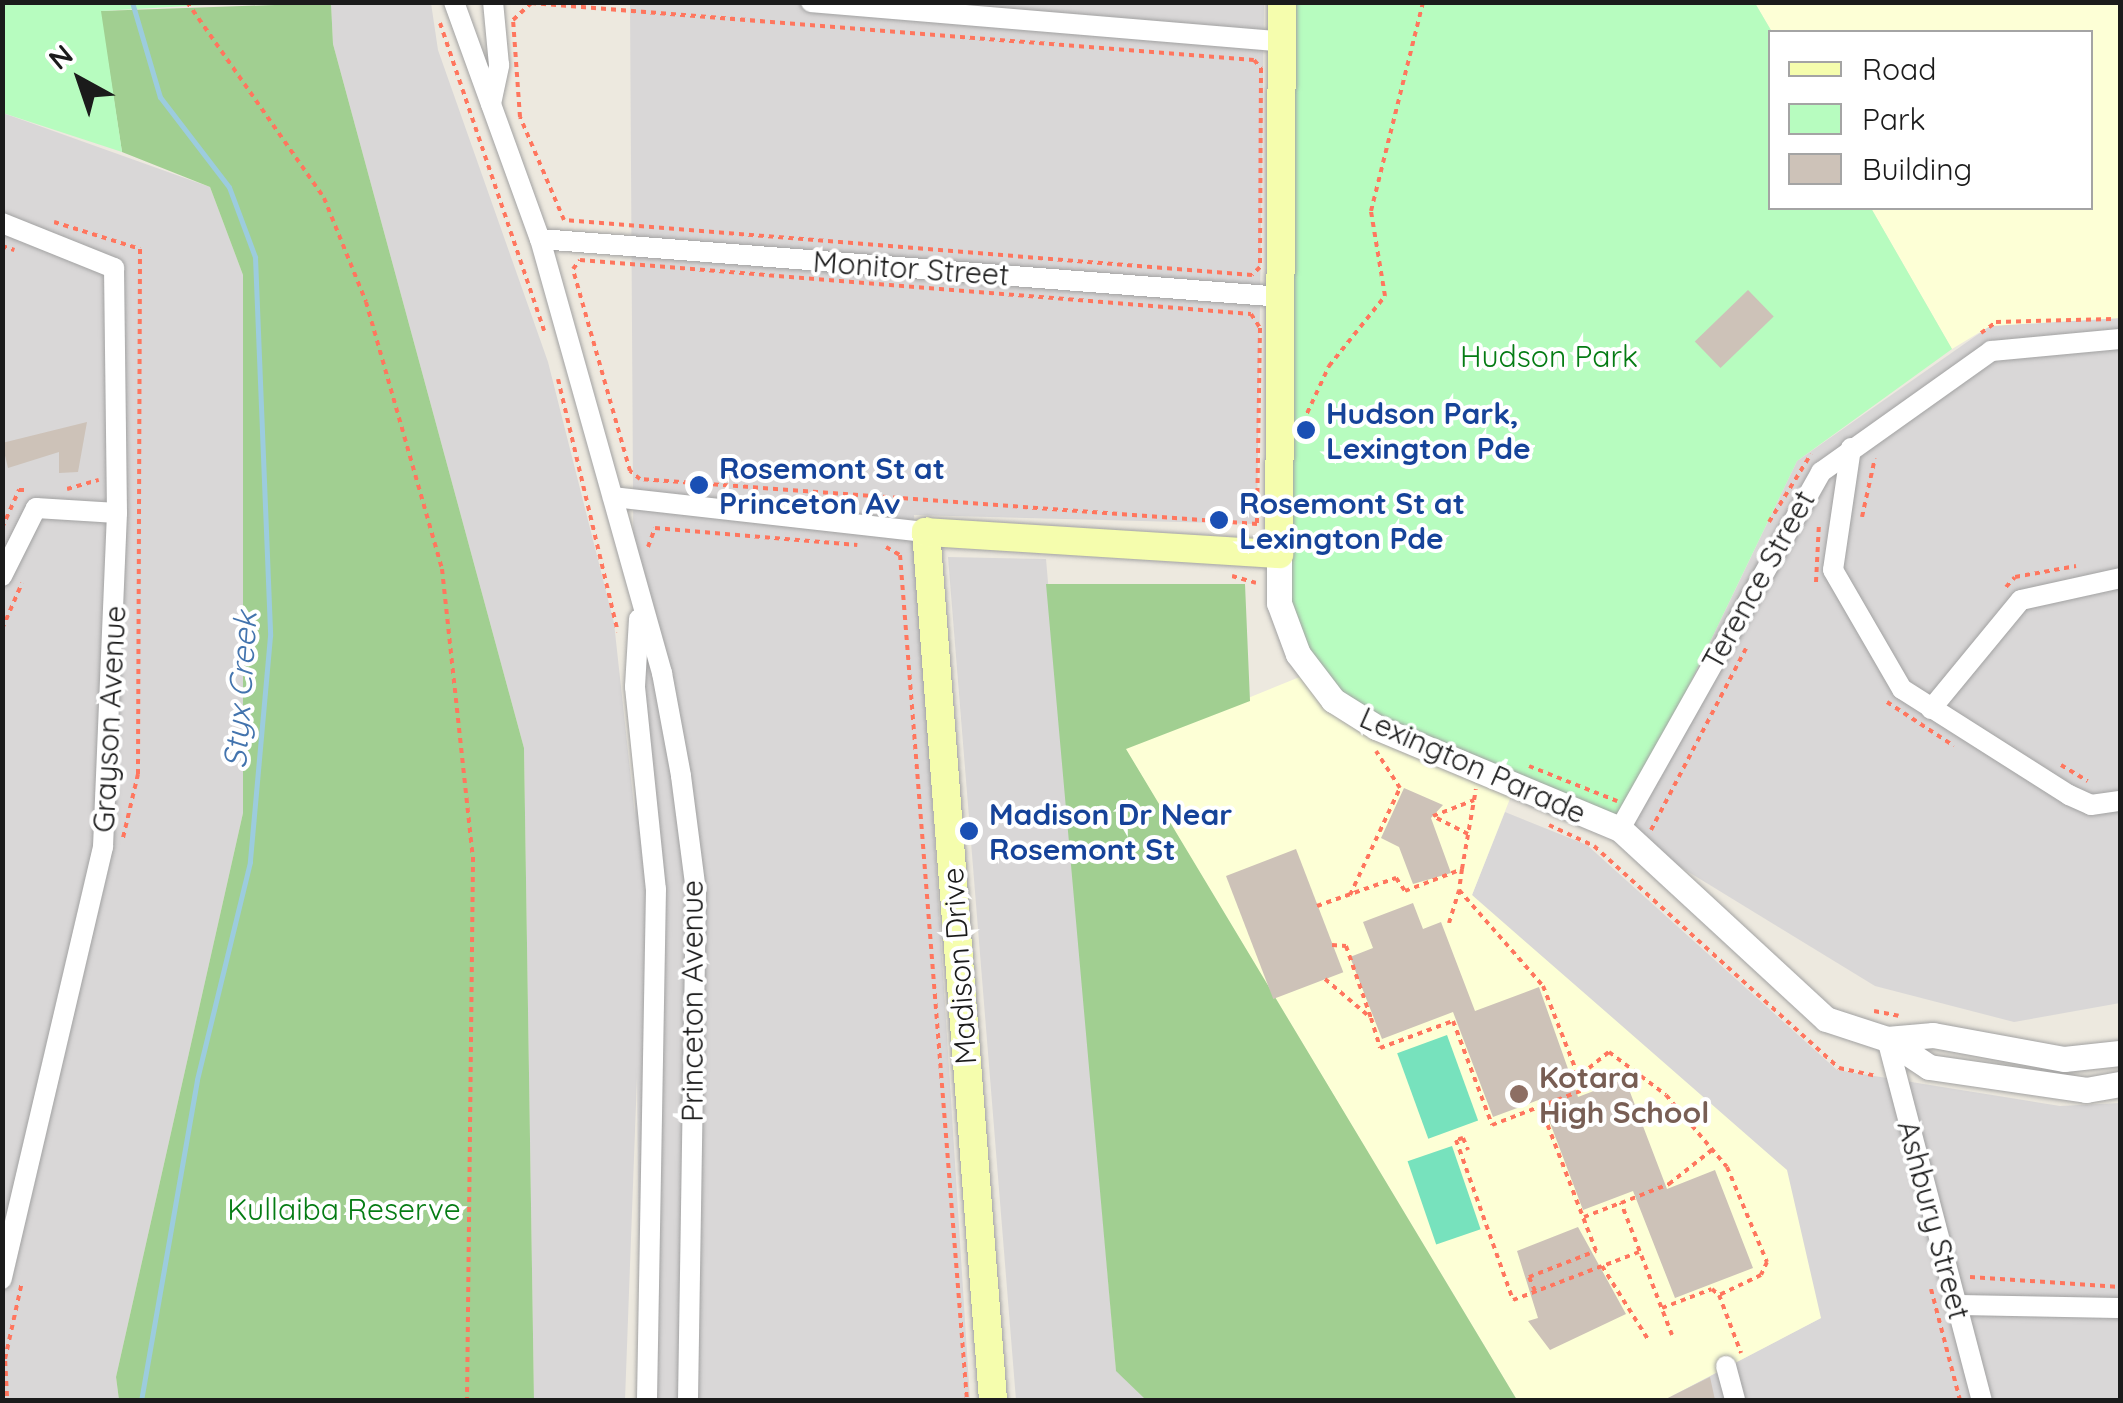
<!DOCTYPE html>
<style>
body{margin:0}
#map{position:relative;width:2123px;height:1403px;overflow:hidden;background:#ede9df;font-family:Quicksand,sans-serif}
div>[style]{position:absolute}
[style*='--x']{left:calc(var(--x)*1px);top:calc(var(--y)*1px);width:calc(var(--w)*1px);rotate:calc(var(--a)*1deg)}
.residential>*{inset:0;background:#d9d7d7}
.education>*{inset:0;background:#fdffd6}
.forest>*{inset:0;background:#a1cf91}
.park>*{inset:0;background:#b7fcbf}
.pitch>*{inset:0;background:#77e2bd;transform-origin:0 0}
.stream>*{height:5px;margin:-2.5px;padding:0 2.5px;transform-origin:2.5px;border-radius:2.5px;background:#9cccde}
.building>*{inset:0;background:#cdc2b8;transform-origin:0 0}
.path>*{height:4px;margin-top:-2px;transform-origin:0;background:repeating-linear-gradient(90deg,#ff765e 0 5px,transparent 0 10px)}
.roads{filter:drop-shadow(0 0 2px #a2a2a2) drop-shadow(0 0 2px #a2a2a2)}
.minor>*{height:20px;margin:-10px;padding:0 10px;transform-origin:10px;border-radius:10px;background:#fff}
.tertiary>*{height:25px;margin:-12.5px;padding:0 12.5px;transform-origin:12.5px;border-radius:12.5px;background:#fff}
.secondary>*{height:28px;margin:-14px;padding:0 14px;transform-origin:14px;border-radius:14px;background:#f5fdad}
.dots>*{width:28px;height:28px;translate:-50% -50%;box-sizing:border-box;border:5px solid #fff;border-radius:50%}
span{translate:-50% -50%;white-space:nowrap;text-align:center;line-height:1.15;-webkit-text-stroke:8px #fff;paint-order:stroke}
.street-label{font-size:30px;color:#1b1b1b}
.park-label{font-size:30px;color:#057c14}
.transit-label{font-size:30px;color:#164399;font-weight:700}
.left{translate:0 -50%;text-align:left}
.education-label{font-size:30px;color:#785e54;font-weight:700}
.water-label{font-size:32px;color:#4374ae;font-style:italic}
.frame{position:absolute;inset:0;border:5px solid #1b1b1b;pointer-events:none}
.legend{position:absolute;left:1768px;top:30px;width:325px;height:180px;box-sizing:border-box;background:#fff;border:2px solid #a4a4a4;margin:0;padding:12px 18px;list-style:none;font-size:30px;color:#1b1b1b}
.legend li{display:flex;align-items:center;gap:20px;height:50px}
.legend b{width:50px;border:2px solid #a4a4a4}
.north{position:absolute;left:30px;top:30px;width:100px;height:100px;-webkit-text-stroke:8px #fff;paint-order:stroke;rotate:320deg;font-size:28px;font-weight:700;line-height:40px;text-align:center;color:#1b1b1b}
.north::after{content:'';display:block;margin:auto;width:35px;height:45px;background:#1b1b1b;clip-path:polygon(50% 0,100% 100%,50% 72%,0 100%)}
</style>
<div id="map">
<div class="residential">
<div style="clip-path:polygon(331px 3px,431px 3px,438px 50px,548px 362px,614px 623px,635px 815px,630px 3px,1264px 3px,1257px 524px,914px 515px,970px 1400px,640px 1400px,637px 1077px,625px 1400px,534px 1400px,524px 748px,333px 44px)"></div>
<div style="clip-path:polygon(3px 113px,210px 187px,243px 275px,243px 813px,116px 1377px,119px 1400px,3px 1400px)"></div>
<div style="clip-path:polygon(2120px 318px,2120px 1003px,2014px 1022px,1875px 986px,1620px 830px,1797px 461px,1990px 326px)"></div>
<div style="clip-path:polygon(948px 557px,1046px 559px,1116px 1370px,1146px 1400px,1016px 1400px)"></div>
<div style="clip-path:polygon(1505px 812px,1587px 845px,1837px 1070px,2060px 1106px,2120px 1103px,2120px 1400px,1664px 1400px,1821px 1318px,1472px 895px)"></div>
</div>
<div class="education">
<div style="clip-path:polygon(1755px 3px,2120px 3px,2120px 318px,1990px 326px,1952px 349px,1871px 208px,2090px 208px,2090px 32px,1772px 32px)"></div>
<div style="clip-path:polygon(1312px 672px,1515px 786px,1472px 895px,1787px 1170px,1821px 1318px,1664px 1400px,1517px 1400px,1125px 748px)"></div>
</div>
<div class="forest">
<div style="clip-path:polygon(331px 3px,333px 44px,524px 748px,534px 1400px,119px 1400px,116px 1377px,243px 813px,243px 275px,210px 187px,122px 152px,100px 11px)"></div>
<div style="clip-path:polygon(1046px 584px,1245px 584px,1250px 701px,1126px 749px,1517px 1400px,1146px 1400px,1116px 1371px)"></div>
</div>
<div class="park">
<div style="clip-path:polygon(257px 2px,101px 11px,122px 152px,3px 113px,3px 3px)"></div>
<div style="clip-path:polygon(1284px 3px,1755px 3px,1772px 32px,1770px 208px,1871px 208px,1952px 349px,1797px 461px,1620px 829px,1333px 700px,1298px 654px,1279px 554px)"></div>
</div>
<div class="pitch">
<div style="left:1447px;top:1035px;width:91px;height:53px;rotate:70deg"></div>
<div style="left:1452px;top:1146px;width:88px;height:47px;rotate:71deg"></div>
</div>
<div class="stream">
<div style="--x:132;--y:2;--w:99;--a:73.6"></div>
<div style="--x:160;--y:97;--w:113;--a:52.5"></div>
<div style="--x:229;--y:187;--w:75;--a:69.6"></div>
<div style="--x:255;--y:257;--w:379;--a:87.7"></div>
<div style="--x:270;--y:636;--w:227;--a:95.1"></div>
<div style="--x:250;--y:862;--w:224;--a:103.7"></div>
<div style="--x:197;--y:1080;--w:325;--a:99.9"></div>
</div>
<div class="building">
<div style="left:1748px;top:290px;width:37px;height:74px;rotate:46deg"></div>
<div style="clip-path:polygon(87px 422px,78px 472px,59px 473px,59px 452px,8px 468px,2px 443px)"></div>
<div style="clip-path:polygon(1404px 788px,1443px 805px,1431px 818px,1451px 873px,1413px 884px,1399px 847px,1381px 838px)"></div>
<div style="left:1296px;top:849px;width:132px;height:75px;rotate:69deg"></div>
<div style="clip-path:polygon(1413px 903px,1423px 929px,1441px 922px,1475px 1011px,1539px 987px,1578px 1097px,1625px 1079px,1667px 1189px,1715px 1170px,1753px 1268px,1675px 1298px,1633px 1191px,1583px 1210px,1541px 1099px,1493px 1117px,1453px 1012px,1382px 1039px,1350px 957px,1373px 948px,1363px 922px)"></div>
<div style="clip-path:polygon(1578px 1227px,1626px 1314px,1550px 1350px,1528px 1321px,1538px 1318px,1517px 1251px)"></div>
<div style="clip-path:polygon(1710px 1377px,1715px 1400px,1664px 1400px)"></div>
</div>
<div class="path">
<div style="--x:187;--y:2;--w:239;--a:55"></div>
<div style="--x:324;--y:198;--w:112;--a:68"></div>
<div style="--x:366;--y:302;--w:278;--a:74.1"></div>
<div style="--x:442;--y:569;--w:290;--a:83.9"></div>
<div style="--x:473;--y:857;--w:543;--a:90.63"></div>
<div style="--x:531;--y:3;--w:725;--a:4.51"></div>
<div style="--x:1254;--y:60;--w:11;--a:49"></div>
<div style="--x:1261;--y:68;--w:199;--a:90.3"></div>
<div style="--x:1260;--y:267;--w:11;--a:135"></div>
<div style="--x:1252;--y:275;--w:690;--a:-175.43"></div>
<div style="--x:564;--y:220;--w:112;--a:-113.1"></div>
<div style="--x:520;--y:117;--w:97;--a:-94.1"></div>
<div style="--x:513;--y:20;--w:25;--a:-43"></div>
<div style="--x:440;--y:23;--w:325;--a:71.3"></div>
<div style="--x:54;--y:222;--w:90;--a:17.4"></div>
<div style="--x:140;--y:249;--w:525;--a:90.22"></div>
<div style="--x:138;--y:774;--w:66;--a:103.2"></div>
<div style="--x:2;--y:246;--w:13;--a:18"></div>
<div style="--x:580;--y:260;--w:673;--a:4.6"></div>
<div style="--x:1251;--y:314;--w:17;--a:57"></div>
<div style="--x:1260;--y:328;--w:196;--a:90.9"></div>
<div style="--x:1257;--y:524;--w:619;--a:-175.83"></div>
<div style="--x:640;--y:479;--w:13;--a:-141"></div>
<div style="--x:630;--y:471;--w:210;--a:-105.8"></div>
<div style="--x:573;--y:269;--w:11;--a:-52"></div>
<div style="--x:1981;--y:333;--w:19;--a:-36"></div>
<div style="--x:1996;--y:322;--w:117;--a:-1.5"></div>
<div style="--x:558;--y:379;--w:260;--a:76.7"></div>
<div style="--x:1303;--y:422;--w:62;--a:-65.1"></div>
<div style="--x:1329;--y:366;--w:90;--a:-51.3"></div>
<div style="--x:1385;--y:296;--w:86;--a:-99.4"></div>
<div style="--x:1371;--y:211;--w:215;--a:-76"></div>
<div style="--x:67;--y:489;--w:33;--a:-16"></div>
<div style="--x:1862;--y:517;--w:60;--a:-77.6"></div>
<div style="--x:1769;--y:522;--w:80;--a:-58.3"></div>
<div style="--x:2;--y:528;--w:42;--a:-65.9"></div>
<div style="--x:19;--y:490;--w:9;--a:0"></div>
<div style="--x:648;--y:547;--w:20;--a:-70"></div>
<div style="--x:655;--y:528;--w:203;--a:4.8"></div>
<div style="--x:886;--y:547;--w:16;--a:30"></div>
<div style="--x:900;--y:555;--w:848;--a:85.47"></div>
<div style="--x:1232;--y:576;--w:25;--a:16"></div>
<div style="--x:1816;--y:582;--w:59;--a:-87.1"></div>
<div style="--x:2006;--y:587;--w:13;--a:-48"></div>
<div style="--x:2015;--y:577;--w:62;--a:-10.2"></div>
<div style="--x:2;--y:629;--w:50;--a:-66.5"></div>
<div style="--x:1887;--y:702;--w:80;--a:33.3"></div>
<div style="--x:2061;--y:765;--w:31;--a:31"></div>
<div style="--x:1529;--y:766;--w:95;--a:21.7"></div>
<div style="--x:1549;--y:825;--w:50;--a:25"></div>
<div style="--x:1594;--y:846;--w:331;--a:42.2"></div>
<div style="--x:1839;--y:1068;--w:39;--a:12"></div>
<div style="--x:1651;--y:830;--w:205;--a:-62.4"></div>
<div style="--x:1468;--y:834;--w:39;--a:-153"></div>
<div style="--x:1433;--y:816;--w:44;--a:-21.3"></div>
<div style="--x:1462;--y:869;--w:21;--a:98"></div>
<div style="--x:1459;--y:890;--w:128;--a:48.8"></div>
<div style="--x:1543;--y:986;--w:110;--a:68.6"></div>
<div style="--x:1350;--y:895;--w:118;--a:-65"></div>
<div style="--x:1400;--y:788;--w:44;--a:-123"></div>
<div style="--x:1317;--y:906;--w:84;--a:-19.5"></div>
<div style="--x:1396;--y:878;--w:16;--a:55"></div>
<div style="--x:1405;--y:891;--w:61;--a:-21.1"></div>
<div style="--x:1462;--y:869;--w:81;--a:-80.1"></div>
<div style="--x:1449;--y:923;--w:34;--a:-73"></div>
<div style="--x:1332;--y:945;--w:14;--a:4"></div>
<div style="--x:1346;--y:946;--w:76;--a:70.9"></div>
<div style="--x:1325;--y:979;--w:60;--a:40.3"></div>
<div style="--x:1371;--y:1018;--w:31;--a:73"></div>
<div style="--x:1380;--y:1048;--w:78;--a:-20.3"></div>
<div style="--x:1453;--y:1021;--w:111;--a:69.4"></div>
<div style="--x:1492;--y:1125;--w:111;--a:-21"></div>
<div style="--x:1596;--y:1085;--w:18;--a:-112"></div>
<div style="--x:1589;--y:1068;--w:26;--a:-39"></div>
<div style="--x:1609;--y:1052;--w:71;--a:37"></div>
<div style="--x:1666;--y:1095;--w:94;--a:49.7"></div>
<div style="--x:1727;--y:1167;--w:103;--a:67.2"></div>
<div style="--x:1767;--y:1262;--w:14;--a:115"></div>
<div style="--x:1761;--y:1275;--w:47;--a:154.5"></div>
<div style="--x:1719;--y:1295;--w:62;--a:69.2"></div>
<div style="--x:1874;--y:1011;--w:25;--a:11"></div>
<div style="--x:1463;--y:1138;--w:7;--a:164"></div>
<div style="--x:1456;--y:1140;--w:170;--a:70.4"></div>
<div style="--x:1513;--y:1300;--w:95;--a:-20.9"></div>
<div style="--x:1463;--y:1138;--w:13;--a:67"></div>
<div style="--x:1584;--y:1217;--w:40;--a:-21"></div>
<div style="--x:1639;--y:1252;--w:40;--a:159"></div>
<div style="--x:1602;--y:1266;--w:89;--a:57.9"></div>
<div style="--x:1970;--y:1277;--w:150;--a:3.8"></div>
<div style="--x:1931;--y:1289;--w:115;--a:75.4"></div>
<div style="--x:1535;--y:1291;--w:15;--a:-113"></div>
<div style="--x:1529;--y:1277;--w:72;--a:-21.2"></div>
<div style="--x:1596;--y:1251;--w:153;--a:-111"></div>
<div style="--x:1662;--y:1308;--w:53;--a:-20.8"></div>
<div style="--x:1712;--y:1289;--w:9;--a:41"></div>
<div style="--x:1672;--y:1335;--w:142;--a:-111.1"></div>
<div style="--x:1621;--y:1203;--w:52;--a:-21.6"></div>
<div style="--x:1669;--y:1184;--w:56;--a:-38.5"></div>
<div style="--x:7;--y:1396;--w:37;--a:-93"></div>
<div style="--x:5;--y:1359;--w:79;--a:-77.6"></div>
</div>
<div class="roads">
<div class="minor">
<div style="--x:454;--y:2;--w:252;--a:70.1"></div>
<div style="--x:540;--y:239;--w:451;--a:74.3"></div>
<div style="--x:662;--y:673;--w:105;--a:79.5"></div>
<div style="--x:681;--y:776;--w:116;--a:82.6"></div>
<div style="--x:696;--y:891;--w:509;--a:90.9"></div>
<div style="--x:811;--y:2;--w:471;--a:4.8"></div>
<div style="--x:491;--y:104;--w:40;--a:-78"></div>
<div style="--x:499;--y:65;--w:63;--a:-95.4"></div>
<div style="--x:2;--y:223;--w:121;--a:21.9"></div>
<div style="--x:114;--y:268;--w:245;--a:89.3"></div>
<div style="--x:117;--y:513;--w:334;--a:92.4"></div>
<div style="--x:103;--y:847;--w:444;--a:103.2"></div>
<div style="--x:540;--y:239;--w:744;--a:4.47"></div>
<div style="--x:1851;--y:448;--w:123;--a:98.4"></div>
<div style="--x:1833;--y:570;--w:138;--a:59.9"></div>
<div style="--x:1902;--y:689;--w:198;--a:32.4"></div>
<div style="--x:2069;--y:795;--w:24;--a:24"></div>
<div style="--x:2091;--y:805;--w:29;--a:-8"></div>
<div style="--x:613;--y:497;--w:315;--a:6.4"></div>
<div style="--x:2;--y:576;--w:76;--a:-63.4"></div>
<div style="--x:36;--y:508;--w:81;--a:3.5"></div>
<div style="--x:639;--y:619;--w:68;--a:93.4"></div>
<div style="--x:635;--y:687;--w:203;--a:84.1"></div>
<div style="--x:656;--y:889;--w:511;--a:91.01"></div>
<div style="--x:1931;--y:709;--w:141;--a:-50.5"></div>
<div style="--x:2021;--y:600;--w:101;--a:-12.5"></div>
<div style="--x:1620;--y:829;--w:410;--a:-60.6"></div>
<div style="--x:1821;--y:472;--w:209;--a:-35.4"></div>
<div style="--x:1991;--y:351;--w:130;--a:-5.3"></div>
<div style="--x:1887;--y:1039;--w:373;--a:75.3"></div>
<div style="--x:1957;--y:1305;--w:163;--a:1.1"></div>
<div style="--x:1726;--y:1366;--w:35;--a:75"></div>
</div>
<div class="tertiary">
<div style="--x:1279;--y:554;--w:49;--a:90"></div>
<div style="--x:1279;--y:603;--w:54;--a:69.6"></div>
<div style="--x:1298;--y:654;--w:58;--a:52.7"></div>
<div style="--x:1333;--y:700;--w:51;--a:32.1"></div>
<div style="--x:1376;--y:727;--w:264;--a:22.7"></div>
<div style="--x:1620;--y:829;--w:280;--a:42.7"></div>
<div style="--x:1826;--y:1019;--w:64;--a:18.2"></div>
<div style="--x:1887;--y:1039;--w:46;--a:-5"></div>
<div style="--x:1933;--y:1035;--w:133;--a:10.4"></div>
<div style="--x:2064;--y:1059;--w:56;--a:-6.1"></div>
<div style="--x:1887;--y:1039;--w:50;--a:33.7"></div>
<div style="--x:1929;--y:1067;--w:159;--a:8.3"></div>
<div style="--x:2086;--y:1090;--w:35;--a:-10"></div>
</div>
<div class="secondary">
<div style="--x:993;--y:1400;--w:871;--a:-94.41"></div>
<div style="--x:926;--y:532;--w:354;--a:3.6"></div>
<div style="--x:1279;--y:554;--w:552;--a:-89.69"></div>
</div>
</div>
<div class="dots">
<div style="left:1306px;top:430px;background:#1a4fb4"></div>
<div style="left:699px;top:485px;background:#1a4fb4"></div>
<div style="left:1219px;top:520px;background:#1a4fb4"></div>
<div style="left:969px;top:831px;background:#1a4fb4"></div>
<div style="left:1519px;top:1094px;background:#8d6e63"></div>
</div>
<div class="street-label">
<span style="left:911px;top:268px;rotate:4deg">Monitor Street</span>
<span style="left:1758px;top:580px;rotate:-61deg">Terence Street</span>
<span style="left:109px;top:719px;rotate:-87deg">Grayson Avenue</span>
<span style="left:1473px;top:765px;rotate:24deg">Lexington Parade</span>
<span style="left:959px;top:966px;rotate:-94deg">Madison Drive</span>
<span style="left:692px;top:1001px;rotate:-90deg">Princeton Avenue</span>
<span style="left:1934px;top:1220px;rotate:75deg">Ashbury Street</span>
</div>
<div class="park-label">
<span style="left:1549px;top:356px">Hudson Park</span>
<span style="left:344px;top:1209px">Kullaiba Reserve</span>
</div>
<div class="transit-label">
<span class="left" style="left:1326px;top:430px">Hudson Park,<br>Lexington Pde</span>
<span class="left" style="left:719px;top:485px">Rosemont St at<br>Princeton Av</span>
<span class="left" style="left:1239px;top:520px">Rosemont St at<br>Lexington Pde</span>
<span class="left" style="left:989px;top:831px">Madison Dr Near<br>Rosemont St</span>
</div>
<div class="education-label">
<span class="left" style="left:1539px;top:1094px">Kotara<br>High School</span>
</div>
<div class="water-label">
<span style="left:240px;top:690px;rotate:-86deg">Styx Creek</span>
</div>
<div class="frame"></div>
<ul class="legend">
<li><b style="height:12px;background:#f5fdad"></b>Road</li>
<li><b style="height:28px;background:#b7fcbf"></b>Park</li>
<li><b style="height:28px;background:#cdc2b8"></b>Building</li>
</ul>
<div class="north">N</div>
</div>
